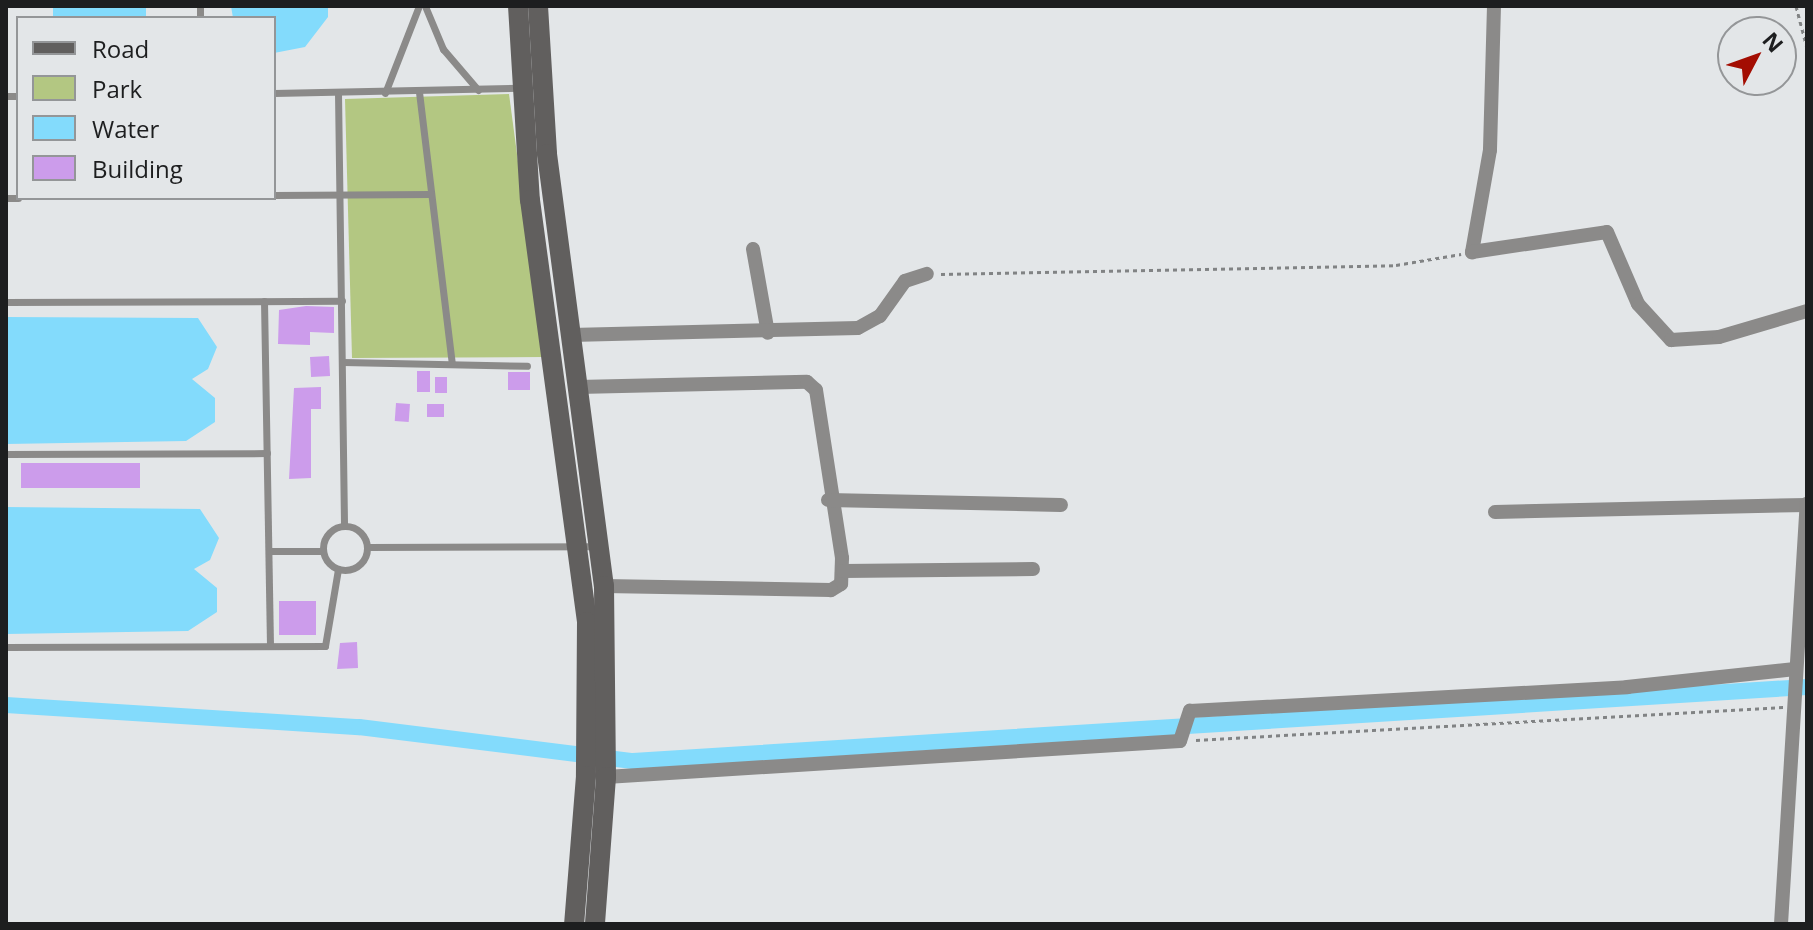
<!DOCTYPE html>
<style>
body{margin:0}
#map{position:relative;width:1813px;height:930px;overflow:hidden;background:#e3e6e8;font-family:"Open Sans",sans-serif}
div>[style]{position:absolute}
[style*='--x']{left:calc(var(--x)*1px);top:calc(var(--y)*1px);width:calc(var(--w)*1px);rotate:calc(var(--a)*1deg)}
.green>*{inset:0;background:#b3c782}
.water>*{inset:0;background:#83dbfc;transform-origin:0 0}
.canal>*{height:16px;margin:-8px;padding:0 8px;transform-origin:8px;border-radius:8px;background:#83dbfc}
.building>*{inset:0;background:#cc9ceb;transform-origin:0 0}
.path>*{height:3px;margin-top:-1.5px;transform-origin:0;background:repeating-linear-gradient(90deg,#818384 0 4px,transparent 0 8px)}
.lane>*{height:7px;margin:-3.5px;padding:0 3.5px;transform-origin:3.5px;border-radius:3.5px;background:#8b8a89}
.lane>.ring{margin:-3.5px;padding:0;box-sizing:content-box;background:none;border:7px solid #8b8a89;border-radius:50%}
.street>*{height:14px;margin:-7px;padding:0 7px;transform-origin:7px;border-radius:7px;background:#8b8a89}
.secondary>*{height:20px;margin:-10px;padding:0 10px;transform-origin:10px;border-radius:10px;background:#615f5e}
span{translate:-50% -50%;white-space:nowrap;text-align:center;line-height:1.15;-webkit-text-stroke:7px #e3e6e8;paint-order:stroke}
.frame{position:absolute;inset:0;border:8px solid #1d1e1f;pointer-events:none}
.legend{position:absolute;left:16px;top:16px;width:260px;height:184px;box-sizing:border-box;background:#e3e6e8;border:2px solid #949698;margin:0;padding:10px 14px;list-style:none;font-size:24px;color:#1d1e1f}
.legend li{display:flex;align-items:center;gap:16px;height:40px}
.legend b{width:40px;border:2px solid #949698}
.north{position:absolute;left:1717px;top:16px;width:80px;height:80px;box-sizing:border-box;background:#e3e6e8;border:2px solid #949698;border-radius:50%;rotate:49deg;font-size:22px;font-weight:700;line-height:32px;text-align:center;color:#1d1e1f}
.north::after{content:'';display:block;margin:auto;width:28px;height:36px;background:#a30d02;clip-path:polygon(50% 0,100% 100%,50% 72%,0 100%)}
</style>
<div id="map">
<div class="green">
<div style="clip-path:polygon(509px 94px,544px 357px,352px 358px,345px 99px)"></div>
</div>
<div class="water">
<div style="left:53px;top:6px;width:93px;height:12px"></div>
<div style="clip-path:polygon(231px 6px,328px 6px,328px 17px,305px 47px,274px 53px,274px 18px,233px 18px)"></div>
<div style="clip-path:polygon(6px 317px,198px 318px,217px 347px,208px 369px,192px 379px,215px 398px,215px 422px,186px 441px,6px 444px)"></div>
<div style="clip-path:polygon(6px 507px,200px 509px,219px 538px,210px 560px,194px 569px,217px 588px,217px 612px,188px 631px,6px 634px)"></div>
</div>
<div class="canal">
<div style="--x:6;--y:705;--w:354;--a:3.6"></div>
<div style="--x:359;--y:727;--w:276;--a:7.1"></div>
<div style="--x:633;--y:761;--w:1176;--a:-3.61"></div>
</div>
<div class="building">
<div style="clip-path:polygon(306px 306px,334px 307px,334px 333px,310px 332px,310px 345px,278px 344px,279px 310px)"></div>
<div style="left:329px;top:356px;width:20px;height:19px;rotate:87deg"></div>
<div style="left:417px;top:371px;width:13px;height:21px"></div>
<div style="left:508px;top:372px;width:22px;height:18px"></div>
<div style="left:435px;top:377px;width:12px;height:16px"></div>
<div style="clip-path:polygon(321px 387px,321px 409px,311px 409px,311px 478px,289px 479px,294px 388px)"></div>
<div style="left:396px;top:403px;width:14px;height:18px;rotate:4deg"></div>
<div style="left:427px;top:404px;width:17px;height:13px"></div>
<div style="left:21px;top:463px;width:119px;height:25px"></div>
<div style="left:279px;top:601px;width:37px;height:34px"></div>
<div style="clip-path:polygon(357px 642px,358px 668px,337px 669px,340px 643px)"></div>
</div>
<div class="path">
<div style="--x:1796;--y:6;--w:43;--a:75.3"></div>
<div style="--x:941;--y:274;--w:455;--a:-1.1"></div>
<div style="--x:1396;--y:265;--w:66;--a:-9.6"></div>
<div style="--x:1196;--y:740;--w:588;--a:-3.22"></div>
</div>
<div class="lane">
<div style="--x:425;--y:6;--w:47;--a:67.3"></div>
<div style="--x:443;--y:49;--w:54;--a:49.5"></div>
<div style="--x:200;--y:18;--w:12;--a:-90"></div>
<div style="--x:419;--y:92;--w:274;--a:83.1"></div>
<div style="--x:274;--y:93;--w:246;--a:-1.2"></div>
<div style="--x:338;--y:93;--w:432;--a:89.2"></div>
<div style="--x:385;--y:93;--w:93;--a:-68.7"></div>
<div style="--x:6;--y:96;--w:12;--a:0"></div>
<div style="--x:274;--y:195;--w:157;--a:-0.4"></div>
<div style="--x:6;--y:198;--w:12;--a:0"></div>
<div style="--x:264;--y:301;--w:345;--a:89"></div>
<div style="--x:6;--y:302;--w:336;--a:-0.2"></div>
<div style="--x:343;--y:362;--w:184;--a:1.2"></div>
<div style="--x:6;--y:454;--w:261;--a:-0.2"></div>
<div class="ring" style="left:323px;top:526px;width:37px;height:37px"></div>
<div style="--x:368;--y:547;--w:230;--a:-0.2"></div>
<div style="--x:269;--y:551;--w:54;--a:0"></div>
<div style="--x:6;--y:647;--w:319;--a:-0.2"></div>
<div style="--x:325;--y:646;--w:78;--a:-80.4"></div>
</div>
<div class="street">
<div style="--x:1494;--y:6;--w:144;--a:91.6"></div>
<div style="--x:1490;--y:150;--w:104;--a:100"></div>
<div style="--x:1472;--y:252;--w:136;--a:-8.4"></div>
<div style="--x:1607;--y:232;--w:78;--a:66.7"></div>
<div style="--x:1638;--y:304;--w:49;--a:47.5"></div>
<div style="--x:1671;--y:340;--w:48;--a:-3.6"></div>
<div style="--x:1719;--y:337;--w:92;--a:-16.5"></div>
<div style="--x:753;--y:249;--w:85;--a:79.9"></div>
<div style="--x:571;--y:335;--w:287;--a:-1.4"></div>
<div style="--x:858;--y:328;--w:25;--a:-29"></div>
<div style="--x:880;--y:316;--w:43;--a:-54.5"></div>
<div style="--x:905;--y:281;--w:23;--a:-18"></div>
<div style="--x:578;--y:387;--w:229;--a:-1.3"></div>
<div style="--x:807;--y:382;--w:12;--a:42"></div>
<div style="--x:816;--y:390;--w:170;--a:81.2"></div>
<div style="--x:842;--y:558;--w:26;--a:92"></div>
<div style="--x:841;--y:584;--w:12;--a:149"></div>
<div style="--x:831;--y:590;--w:227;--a:-179"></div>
<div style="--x:828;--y:500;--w:233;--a:1.2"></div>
<div style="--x:1495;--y:512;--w:312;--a:-1.3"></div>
<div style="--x:843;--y:571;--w:190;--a:-0.6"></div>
<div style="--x:606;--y:777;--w:575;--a:-3.59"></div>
<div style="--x:1180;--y:741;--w:32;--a:-72"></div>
<div style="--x:1190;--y:711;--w:438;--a:-3.1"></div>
<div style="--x:1627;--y:687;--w:169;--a:-6.1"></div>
<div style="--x:1781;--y:924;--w:421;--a:-86.5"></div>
</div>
<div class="secondary">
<div style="--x:518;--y:6;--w:194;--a:86.5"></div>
<div style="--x:530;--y:200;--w:426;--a:82.3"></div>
<div style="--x:587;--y:622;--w:154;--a:90.4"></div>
<div style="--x:586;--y:776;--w:148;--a:94.6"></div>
<div style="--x:538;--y:6;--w:148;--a:86.5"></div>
<div style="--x:547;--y:154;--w:436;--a:82.5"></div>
<div style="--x:604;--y:586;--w:191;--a:89.4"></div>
<div style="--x:606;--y:777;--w:147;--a:94.3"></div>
</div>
<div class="frame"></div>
<ul class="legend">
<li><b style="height:10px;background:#615f5e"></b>Road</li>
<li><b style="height:22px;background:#b3c782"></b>Park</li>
<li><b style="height:22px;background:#83dbfc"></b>Water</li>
<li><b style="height:22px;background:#cc9ceb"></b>Building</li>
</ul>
<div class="north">N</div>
</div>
